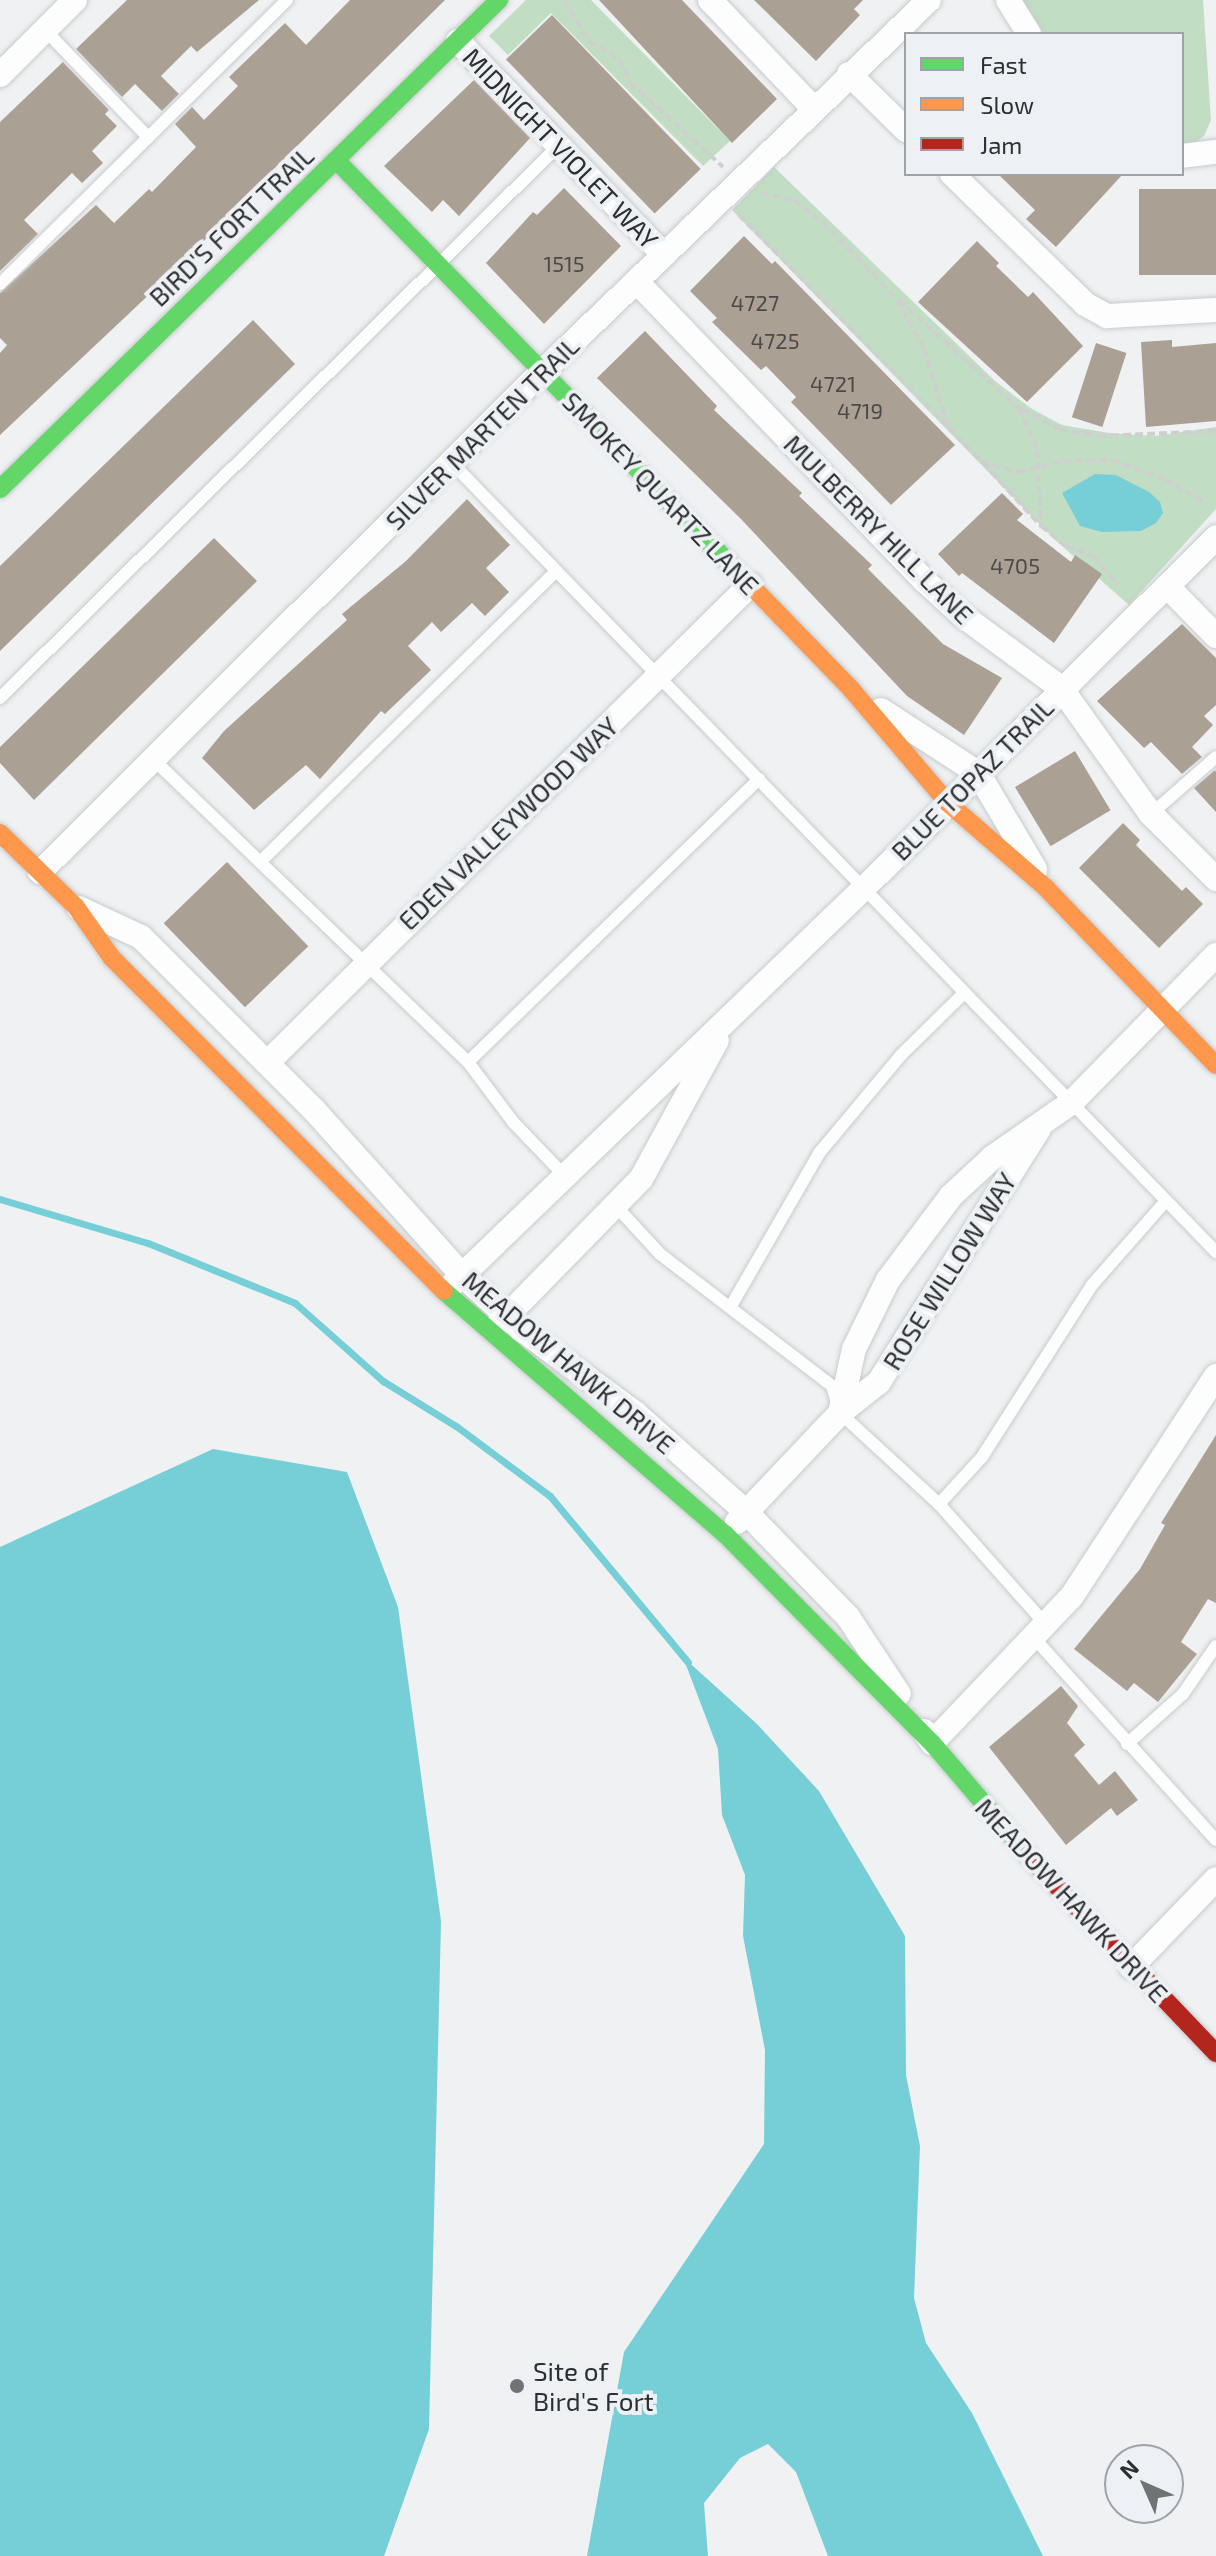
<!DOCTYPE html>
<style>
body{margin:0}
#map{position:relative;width:1216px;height:2556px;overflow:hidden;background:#eff1f3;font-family:"Exo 2",sans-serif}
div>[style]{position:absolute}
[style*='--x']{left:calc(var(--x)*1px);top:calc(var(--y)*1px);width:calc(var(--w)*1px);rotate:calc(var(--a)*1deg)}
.green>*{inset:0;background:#c1ddc3}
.water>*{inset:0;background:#76cfd6}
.stream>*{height:7px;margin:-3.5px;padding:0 3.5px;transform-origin:3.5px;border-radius:3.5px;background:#76cfd6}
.building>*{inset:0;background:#aba094;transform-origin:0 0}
.path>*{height:4px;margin-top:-2px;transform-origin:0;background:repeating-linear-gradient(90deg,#cfcfd0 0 8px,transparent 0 12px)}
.roads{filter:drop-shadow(0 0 2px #c8cacc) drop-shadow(0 0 2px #c8cacc)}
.lane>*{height:12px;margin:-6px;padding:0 6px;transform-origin:6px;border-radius:6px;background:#fdfdfd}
.street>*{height:24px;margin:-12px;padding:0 12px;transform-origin:12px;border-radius:12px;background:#fdfdfd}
.fast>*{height:18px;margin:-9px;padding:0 9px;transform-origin:9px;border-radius:9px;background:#63d668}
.slow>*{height:18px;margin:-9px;padding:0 9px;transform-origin:9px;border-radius:9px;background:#ff974d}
.jam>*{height:18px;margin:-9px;padding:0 9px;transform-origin:9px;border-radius:9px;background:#b3261e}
.dots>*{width:22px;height:22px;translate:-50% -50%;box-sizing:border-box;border:4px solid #edf0f5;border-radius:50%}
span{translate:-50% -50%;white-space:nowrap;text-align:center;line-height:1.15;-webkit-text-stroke:8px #edf0f5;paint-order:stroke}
.number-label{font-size:22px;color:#4c4a49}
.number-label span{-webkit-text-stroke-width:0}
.street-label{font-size:26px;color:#2d2e30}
.poi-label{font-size:26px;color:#2d2e30}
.left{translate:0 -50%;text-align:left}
.legend{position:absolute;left:904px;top:32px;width:280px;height:144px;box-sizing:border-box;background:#edf0f5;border:2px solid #a0a2a6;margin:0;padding:10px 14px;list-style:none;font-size:24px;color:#2d2e30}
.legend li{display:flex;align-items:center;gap:16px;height:40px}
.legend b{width:40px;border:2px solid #a0a2a6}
.north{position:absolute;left:1104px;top:2444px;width:80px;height:80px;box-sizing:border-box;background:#edf0f5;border:2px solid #a0a2a6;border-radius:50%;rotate:315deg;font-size:22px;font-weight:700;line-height:32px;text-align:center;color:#2d2e30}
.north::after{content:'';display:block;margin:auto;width:28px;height:36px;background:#717274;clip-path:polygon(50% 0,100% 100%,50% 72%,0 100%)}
</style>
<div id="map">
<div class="green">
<div style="clip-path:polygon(526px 0,591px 0,730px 141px,703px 166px,551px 13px,508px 55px,489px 36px)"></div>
<div style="clip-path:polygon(1021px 0,1203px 0,1211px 120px,1204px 136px,1195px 143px,1182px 143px,1182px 34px,1044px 34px)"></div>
<div style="clip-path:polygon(774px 167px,995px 381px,1032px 409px,1062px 425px,1109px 433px,1155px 436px,1216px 427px,1216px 509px,1129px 605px,1054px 539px,732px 210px)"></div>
</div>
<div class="water">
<div style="clip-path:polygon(1095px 474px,1116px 475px,1149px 492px,1160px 502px,1163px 513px,1156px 523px,1141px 531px,1102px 532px,1080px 526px,1062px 493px)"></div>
<div style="clip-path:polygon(213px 1449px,347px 1472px,398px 1607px,441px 1921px,429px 2429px,384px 2556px,0 2556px,0 1547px)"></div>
<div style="clip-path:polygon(683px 1657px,757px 1724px,819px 1791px,905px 1936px,906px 2075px,920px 2146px,914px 2298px,926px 2343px,972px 2413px,1043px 2556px,828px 2556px,796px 2472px,768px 2444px,740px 2458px,704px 2503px,708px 2556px,587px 2556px,624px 2352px,764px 2144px,765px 2050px,743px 1936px,745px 1875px,722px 1815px,718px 1749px)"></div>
</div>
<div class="stream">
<div style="--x:0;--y:1199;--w:154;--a:16.6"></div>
<div style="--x:148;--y:1243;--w:159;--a:22.2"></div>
<div style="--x:295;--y:1303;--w:118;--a:41.6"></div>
<div style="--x:383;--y:1381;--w:86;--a:31.7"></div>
<div style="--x:456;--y:1426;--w:117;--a:36.7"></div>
<div style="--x:550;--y:1496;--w:216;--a:50.3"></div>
</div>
<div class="building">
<div style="clip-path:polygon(127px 0,259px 0,197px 52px,191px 46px,161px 76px,179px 94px,162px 111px,135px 84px,122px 97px,76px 49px)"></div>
<div style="clip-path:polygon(350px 0,445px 0,220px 222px,199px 247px,204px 251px,185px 269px,181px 265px,172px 273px,0 435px,0 353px,7px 345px,0 338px,0 293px,96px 205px,114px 223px,149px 189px,152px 192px,196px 147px,175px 124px,192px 107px,204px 120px,238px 86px,229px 77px,285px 23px,306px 45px)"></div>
<div style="clip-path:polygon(599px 0,682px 0,777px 99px,732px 143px)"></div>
<div style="clip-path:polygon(754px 0,863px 0,854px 9px,860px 15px,816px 61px)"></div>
<div style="left:552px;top:15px;width:214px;height:64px;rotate:46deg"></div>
<div style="clip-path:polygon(63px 62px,109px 110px,105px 114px,117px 126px,92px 151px,103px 163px,82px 183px,72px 173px,24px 220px,38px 234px,0 271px,0 122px)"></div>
<div style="clip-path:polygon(474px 80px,530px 138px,459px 216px,443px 200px,432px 212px,384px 166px)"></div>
<div style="clip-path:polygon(998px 174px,1123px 174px,1056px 247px,1026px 219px,1035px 210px)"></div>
<div style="clip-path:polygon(564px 188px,621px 246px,544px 324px,486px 263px,533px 212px,537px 215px)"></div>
<div style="left:1216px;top:189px;width:86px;height:77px;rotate:90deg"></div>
<div style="clip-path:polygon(744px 236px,772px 264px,775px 261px,955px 445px,891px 505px,791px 402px,796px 397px,766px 366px,761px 370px,712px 322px,717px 318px,690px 291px)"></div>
<div style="clip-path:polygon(977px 241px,999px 263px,996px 266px,1028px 297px,1033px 292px,1083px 346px,1027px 402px,918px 302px)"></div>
<div style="clip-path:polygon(253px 320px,295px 364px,0 651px,0 566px)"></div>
<div style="clip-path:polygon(645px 331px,717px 406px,714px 410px,802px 493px,799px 496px,872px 565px,868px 569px,943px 644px,1002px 678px,964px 735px,907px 696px,741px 519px,597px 378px)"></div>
<div style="clip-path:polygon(1172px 340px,1172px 347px,1216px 343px,1216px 421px,1146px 427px,1141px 342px)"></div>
<div style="left:1096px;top:343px;width:32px;height:78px;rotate:18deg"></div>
<div style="clip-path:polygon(1002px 493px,1023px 514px,1017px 520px,1071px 562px,1075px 555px,1102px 574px,1054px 643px,962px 573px,959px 576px,938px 554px)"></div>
<div style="clip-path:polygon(467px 499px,510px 545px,486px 568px,509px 592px,485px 616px,472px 603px,441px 632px,432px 622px,408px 646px,431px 670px,385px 714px,381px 711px,320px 779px,306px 765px,254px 810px,202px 758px,224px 731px,347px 620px,342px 614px,406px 561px)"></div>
<div style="clip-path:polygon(214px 538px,257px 581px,34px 800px,0 763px,0 747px)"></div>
<div style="clip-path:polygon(1182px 624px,1216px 658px,1216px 705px,1204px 716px,1213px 725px,1192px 747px,1202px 757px,1182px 774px,1151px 742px,1144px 748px,1097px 701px)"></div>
<div style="left:1075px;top:751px;width:69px;height:70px;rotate:59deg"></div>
<div style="clip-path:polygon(1215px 770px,1216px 772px,1216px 812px,1194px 788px)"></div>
<div style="clip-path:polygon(1123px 823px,1140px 840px,1136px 845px,1182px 891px,1186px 887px,1203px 904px,1159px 948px,1079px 868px)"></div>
<div style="left:227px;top:862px;width:117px;height:88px;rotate:46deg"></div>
<div style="clip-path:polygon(1216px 1435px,1216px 1603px,1208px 1599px,1181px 1642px,1197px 1654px,1158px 1702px,1134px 1683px,1127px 1691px,1074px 1649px,1140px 1569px,1165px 1525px,1161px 1523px)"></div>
<div style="clip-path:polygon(1061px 1686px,1078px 1706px,1067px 1723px,1085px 1745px,1074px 1755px,1099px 1785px,1115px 1771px,1138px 1800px,1117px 1816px,1111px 1808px,1066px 1845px,989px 1747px)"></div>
</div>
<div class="path">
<div style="--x:564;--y:0;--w:48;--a:58.6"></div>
<div style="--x:589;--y:41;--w:35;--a:31"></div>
<div style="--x:619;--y:59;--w:25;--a:64"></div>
<div style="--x:630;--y:82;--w:126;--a:42.4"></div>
<div style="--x:761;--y:193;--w:34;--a:12"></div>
<div style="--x:794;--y:200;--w:36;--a:38"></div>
<div style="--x:822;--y:222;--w:107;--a:45.8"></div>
<div style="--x:897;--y:299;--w:57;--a:61.6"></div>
<div style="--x:924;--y:349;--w:82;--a:72.9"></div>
<div style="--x:948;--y:427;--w:47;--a:45.9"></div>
<div style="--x:981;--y:461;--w:39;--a:17"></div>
<div style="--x:1018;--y:472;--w:46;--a:-13.7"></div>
<div style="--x:1063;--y:461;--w:49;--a:-1.2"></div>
<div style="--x:1112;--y:460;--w:56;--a:19.7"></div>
<div style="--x:1165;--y:479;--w:43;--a:30.7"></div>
<div style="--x:739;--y:215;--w:295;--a:45.4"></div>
<div style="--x:899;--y:300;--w:161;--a:42"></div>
<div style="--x:1019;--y:408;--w:46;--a:66.8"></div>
<div style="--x:1037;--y:450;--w:76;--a:87"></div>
<div style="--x:1041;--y:526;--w:32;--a:39"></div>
<div style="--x:1066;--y:546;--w:29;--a:20"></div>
<div style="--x:1093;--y:556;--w:38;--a:49"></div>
<div style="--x:1022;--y:409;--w:43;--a:27.8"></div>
<div style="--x:1060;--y:429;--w:40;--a:10"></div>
<div style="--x:1099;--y:436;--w:117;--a:-2.4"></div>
<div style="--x:983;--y:463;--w:86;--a:47.4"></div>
</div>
<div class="roads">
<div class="lane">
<div style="--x:45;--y:30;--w:149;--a:46.1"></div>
<div style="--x:0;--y:284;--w:404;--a:-44.7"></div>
<div style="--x:451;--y:462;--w:1100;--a:45.92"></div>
<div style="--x:0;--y:698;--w:785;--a:-44.69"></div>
<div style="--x:153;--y:759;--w:437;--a:43.9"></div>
<div style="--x:468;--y:1062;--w:75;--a:53.1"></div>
<div style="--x:513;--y:1122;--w:75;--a:46.1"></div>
<div style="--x:1151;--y:814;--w:86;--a:-41.2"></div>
<div style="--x:260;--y:862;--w:415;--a:-44.5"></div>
<div style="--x:468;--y:1062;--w:406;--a:-44.2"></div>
<div style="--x:615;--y:1205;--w:67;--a:47.4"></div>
<div style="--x:660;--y:1254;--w:217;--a:37.5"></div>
<div style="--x:832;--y:1386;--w:28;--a:73"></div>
<div style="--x:840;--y:1413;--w:134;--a:42.6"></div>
<div style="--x:939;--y:1504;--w:162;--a:48.5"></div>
<div style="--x:731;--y:1306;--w:178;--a:-60"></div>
<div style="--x:820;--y:1152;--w:126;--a:-50.1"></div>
<div style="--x:901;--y:1055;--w:88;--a:-44.5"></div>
<div style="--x:939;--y:1504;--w:64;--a:-47.5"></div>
<div style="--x:982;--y:1457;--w:204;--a:-57.4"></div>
<div style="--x:1092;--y:1285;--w:111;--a:-48.7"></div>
<div style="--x:1035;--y:1639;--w:270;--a:48"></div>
<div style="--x:1127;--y:1744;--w:75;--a:-41.8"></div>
<div style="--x:1183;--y:1694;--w:58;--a:-55.5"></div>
</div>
<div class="street">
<div style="--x:710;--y:0;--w:151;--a:46.3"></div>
<div style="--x:1008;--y:0;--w:40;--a:58"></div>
<div style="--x:458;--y:41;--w:297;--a:46.1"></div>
<div style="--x:849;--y:74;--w:80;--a:44.5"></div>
<div style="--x:0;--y:75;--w:106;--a:-45"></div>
<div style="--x:1182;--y:156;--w:34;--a:-7"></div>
<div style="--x:952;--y:174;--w:186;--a:44.3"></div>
<div style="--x:1085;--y:304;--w:25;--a:29"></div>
<div style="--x:1107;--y:316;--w:109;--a:-3.2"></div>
<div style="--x:637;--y:282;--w:415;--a:46.1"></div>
<div style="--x:925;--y:581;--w:52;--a:42.6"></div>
<div style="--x:963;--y:616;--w:122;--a:36.3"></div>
<div style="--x:1061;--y:688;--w:155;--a:54.5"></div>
<div style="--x:1151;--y:814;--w:92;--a:45"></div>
<div style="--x:1167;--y:586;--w:70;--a:45.6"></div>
<div style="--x:881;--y:710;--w:116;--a:33"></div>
<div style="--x:978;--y:773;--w:112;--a:59.3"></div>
<div style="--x:40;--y:872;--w:710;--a:-44.89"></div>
<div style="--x:543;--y:371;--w:535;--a:-43.86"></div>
<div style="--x:79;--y:908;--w:68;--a:25.1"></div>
<div style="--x:141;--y:937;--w:245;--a:45"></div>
<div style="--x:314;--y:1110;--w:222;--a:48.1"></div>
<div style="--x:462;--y:1275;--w:80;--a:42.5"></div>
<div style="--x:521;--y:1329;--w:142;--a:36.4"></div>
<div style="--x:635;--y:1413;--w:149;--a:41.7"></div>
<div style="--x:746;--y:1512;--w:146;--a:45.8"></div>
<div style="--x:848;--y:1617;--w:92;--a:56.5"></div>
<div style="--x:267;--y:1063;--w:680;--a:-44.7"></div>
<div style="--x:452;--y:1285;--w:572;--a:-43.94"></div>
<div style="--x:864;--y:888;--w:497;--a:-44.9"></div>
<div style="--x:495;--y:1328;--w:209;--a:-45.6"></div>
<div style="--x:641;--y:1179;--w:158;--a:-61.3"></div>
<div style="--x:840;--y:1413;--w:66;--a:-77.7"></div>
<div style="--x:854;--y:1349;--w:77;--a:-63.8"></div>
<div style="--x:888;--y:1280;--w:105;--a:-53.1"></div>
<div style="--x:951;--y:1196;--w:57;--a:-42.9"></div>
<div style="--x:993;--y:1157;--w:96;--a:-34.8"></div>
<div style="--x:1072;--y:1102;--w:206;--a:-45.6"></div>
<div style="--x:737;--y:1522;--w:150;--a:-46.6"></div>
<div style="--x:840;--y:1413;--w:50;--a:-38.5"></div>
<div style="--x:879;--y:1382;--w:299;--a:-57.7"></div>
<div style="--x:924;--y:1731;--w:14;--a:56"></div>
<div style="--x:932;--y:1743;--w:203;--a:-46.4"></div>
<div style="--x:1072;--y:1596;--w:263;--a:-56.8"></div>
<div style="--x:1131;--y:1967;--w:122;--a:-46"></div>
</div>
<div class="fast">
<div style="--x:336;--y:160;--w:563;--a:45.72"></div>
<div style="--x:0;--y:489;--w:699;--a:-44.42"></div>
<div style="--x:444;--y:1291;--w:371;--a:40.9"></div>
<div style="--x:725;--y:1534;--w:294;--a:45.3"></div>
<div style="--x:932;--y:1743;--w:157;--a:49.4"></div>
</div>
<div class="slow">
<div style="--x:729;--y:563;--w:175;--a:45.9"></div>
<div style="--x:851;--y:689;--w:150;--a:49.6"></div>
<div style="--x:948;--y:803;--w:130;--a:40.9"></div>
<div style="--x:1046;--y:888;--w:245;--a:46.2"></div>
<div style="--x:0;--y:833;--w:106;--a:44.2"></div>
<div style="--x:76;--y:907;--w:62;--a:54.8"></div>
<div style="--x:112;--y:958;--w:470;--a:45.1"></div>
</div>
<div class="jam">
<div style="--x:1034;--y:1862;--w:264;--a:46.4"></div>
</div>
</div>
<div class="dots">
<div style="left:517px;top:2386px;background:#717274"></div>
</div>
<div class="number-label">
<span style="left:564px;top:264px">1515</span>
<span style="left:755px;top:303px">4727</span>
<span style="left:775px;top:341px">4725</span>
<span style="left:833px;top:384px">4721</span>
<span style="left:860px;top:411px">4719</span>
<span style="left:1015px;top:566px">4705</span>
</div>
<div class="street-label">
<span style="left:561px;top:148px;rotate:46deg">MIDNIGHT VIOLET WAY</span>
<span style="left:231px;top:226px;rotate:-44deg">BIRD'S FORT TRAIL</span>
<span style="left:482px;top:433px;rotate:-45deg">SILVER MARTEN TRAIL</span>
<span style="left:661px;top:493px;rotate:46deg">SMOKEY QUARTZ LANE</span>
<span style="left:879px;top:529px;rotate:45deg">MULBERRY HILL LANE</span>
<span style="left:972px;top:779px;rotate:-45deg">BLUE TOPAZ TRAIL</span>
<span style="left:508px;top:823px;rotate:-44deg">EDEN VALLEYWOOD WAY</span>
<span style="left:949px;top:1271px;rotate:-58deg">ROSE WILLOW WAY</span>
<span style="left:569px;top:1362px;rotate:40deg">MEADOW HAWK DRIVE</span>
<span style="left:1072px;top:1900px;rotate:47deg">MEADOW HAWK DRIVE</span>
</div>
<div class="poi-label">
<span class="left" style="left:533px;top:2386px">Site of<br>Bird's Fort</span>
</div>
<ul class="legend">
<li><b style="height:10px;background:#63d668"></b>Fast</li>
<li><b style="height:10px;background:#ff974d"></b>Slow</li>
<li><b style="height:10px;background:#b3261e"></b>Jam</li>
</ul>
<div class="north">N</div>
</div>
